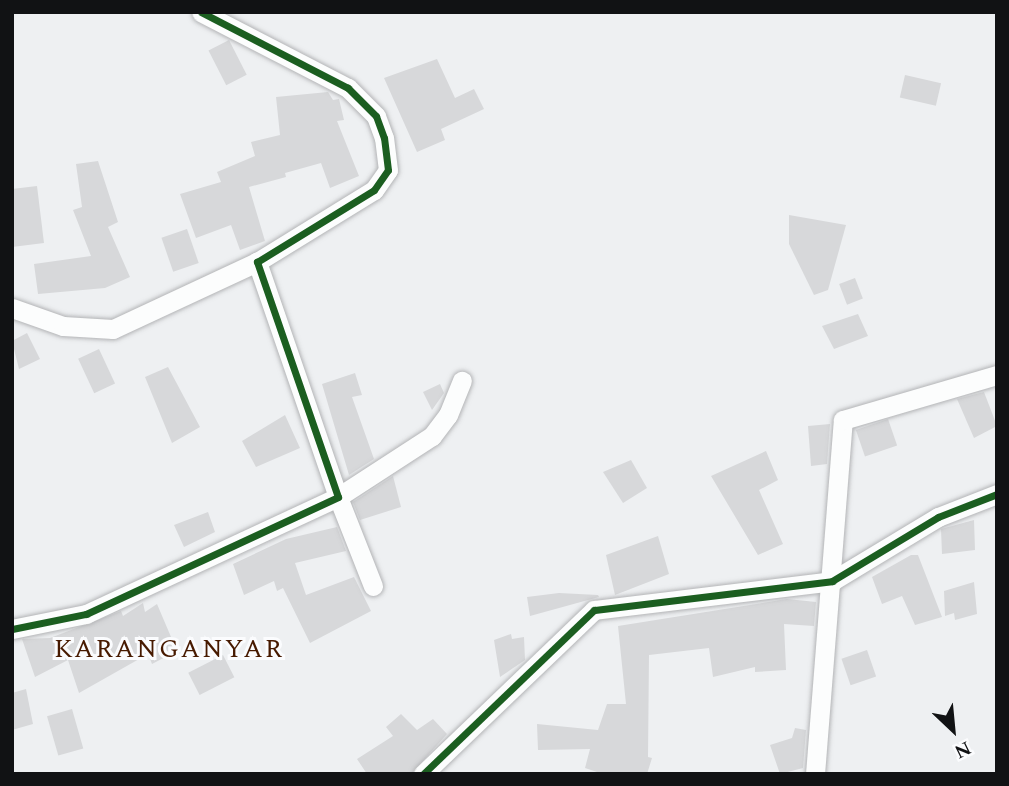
<!DOCTYPE html>
<style>
body{margin:0}
#map{position:relative;width:1009px;height:786px;overflow:hidden;background:#eef0f2;font-family:Spectral,serif}
div>[style]{position:absolute}
[style*='--x']{left:calc(var(--x)*1px);top:calc(var(--y)*1px);width:calc(var(--w)*1px);rotate:calc(var(--a)*1deg)}
.building>*{inset:0;background:#d7d8da;transform-origin:0 0}
.roads{filter:drop-shadow(0 0 2px #b3b4b6) drop-shadow(0 0 2px #b3b4b6)}
.minor>*{height:19px;margin:-9.5px;padding:0 9.5px;transform-origin:9.5px;border-radius:9.5px;background:#fcfdfd}
.cycleway>*{height:7px;margin:-3.5px;padding:0 3.5px;transform-origin:3.5px;border-radius:3.5px;background:#1b5e20}
span{translate:-50% -50%;white-space:nowrap;text-align:center;line-height:1.15;-webkit-text-stroke:6px #fbfcfe;paint-order:stroke}
.quarter-label{font-size:26px;color:#471a00;letter-spacing:2px}
.frame{position:absolute;inset:0;border:14px solid #111214;pointer-events:none}
.north{position:absolute;left:918px;top:695px;width:70px;height:70px;-webkit-text-stroke:5px #fbfcfe;paint-order:stroke;rotate:154deg;font-size:19px;font-weight:700;line-height:28px;text-align:center;color:#111214}
.north::after{content:'';display:block;margin:auto;width:24px;height:32px;background:#111214;clip-path:polygon(50% 0,100% 100%,50% 72%,0 100%)}
</style>
<div id="map">
<div class="building">
<div style="left:229px;top:40px;width:39px;height:23px;rotate:63deg"></div>
<div style="clip-path:polygon(437px 59px,455px 98px,474px 89px,484px 109px,441px 129px,445px 140px,417px 152px,384px 78px)"></div>
<div style="left:905px;top:75px;width:37px;height:23px;rotate:13deg"></div>
<div style="clip-path:polygon(328px 92px,333px 100px,339px 99px,344px 120px,337px 121px,359px 176px,330px 188px,321px 163px,285px 173px,286px 177px,249px 187px,265px 241px,240px 250px,231px 225px,196px 238px,180px 194px,221px 182px,217px 172px,255px 156px,251px 142px,280px 135px,276px 97px)"></div>
<div style="clip-path:polygon(98px 161px,118px 222px,108px 227px,130px 277px,105px 288px,38px 294px,34px 264px,91px 256px,73px 210px,82px 207px,76px 164px)"></div>
<div style="clip-path:polygon(37px 186px,44px 243px,12px 247px,12px 189px)"></div>
<div style="clip-path:polygon(789px 215px,846px 225px,828px 290px,814px 295px,789px 244px)"></div>
<div style="left:187px;top:229px;width:36px;height:27px;rotate:71deg"></div>
<div style="left:855px;top:278px;width:22px;height:17px;rotate:69deg"></div>
<div style="clip-path:polygon(858px 314px,868px 336px,834px 349px,822px 326px)"></div>
<div style="clip-path:polygon(27px 333px,40px 359px,19px 369px,12px 341px)"></div>
<div style="left:99px;top:349px;width:38px;height:23px;rotate:65deg"></div>
<div style="clip-path:polygon(168px 367px,200px 427px,172px 443px,145px 377px)"></div>
<div style="clip-path:polygon(355px 373px,362px 395px,352px 397px,374px 459px,349px 475px,322px 384px)"></div>
<div style="clip-path:polygon(440px 384px,444px 393px,432px 410px,423px 392px)"></div>
<div style="clip-path:polygon(984px 392px,997px 426px,974px 438px,957px 399px)"></div>
<div style="clip-path:polygon(285px 415px,300px 448px,256px 467px,242px 441px)"></div>
<div style="left:888px;top:419px;width:28px;height:34px;rotate:71deg"></div>
<div style="clip-path:polygon(830px 424px,827px 464px,811px 466px,808px 426px)"></div>
<div style="clip-path:polygon(766px 451px,778px 480px,759px 490px,783px 544px,758px 555px,711px 476px)"></div>
<div style="clip-path:polygon(631px 460px,647px 488px,623px 503px,603px 472px)"></div>
<div style="clip-path:polygon(393px 476px,401px 507px,360px 520px,353px 502px)"></div>
<div style="clip-path:polygon(208px 512px,215px 532px,184px 547px,174px 525px)"></div>
<div style="clip-path:polygon(974px 520px,975px 550px,942px 554px,941px 529px)"></div>
<div style="clip-path:polygon(337px 527px,346px 551px,295px 563px,306px 595px,354px 577px,371px 611px,310px 643px,283px 588px,277px 591px,274px 581px,244px 595px,233px 564px,286px 539px)"></div>
<div style="clip-path:polygon(658px 536px,669px 574px,615px 595px,606px 555px)"></div>
<div style="clip-path:polygon(911px 555px,918px 555px,942px 617px,915px 625px,902px 596px,882px 604px,872px 577px)"></div>
<div style="clip-path:polygon(974px 582px,977px 614px,955px 620px,954px 613px,945px 616px,944px 591px)"></div>
<div style="clip-path:polygon(559px 593px,598px 595px,599px 597px,530px 616px,527px 597px)"></div>
<div style="clip-path:polygon(787px 599px,816px 602px,814px 626px,784px 624px,786px 670px,755px 672px,755px 667px,713px 677px,709px 648px,649px 655px,648px 757px,652px 758px,647px 774px,603px 774px,585px 768px,590px 749px,538px 750px,537px 724px,598px 730px,607px 704px,626px 704px,618px 626px)"></div>
<div style="clip-path:polygon(143px 603px,145px 612px,157px 604px,177px 651px,152px 664px,148px 654px,79px 693px,68px 660px,35px 677px,22px 639px,50px 638px,121px 611px,123px 616px)"></div>
<div style="clip-path:polygon(511px 634px,512px 639px,524px 637px,525px 660px,500px 677px,494px 640px)"></div>
<div style="left:867px;top:650px;width:28px;height:27px;rotate:71deg"></div>
<div style="left:223px;top:655px;width:25px;height:39px;rotate:63deg"></div>
<div style="clip-path:polygon(26px 689px,33px 724px,12px 730px,12px 693px)"></div>
<div style="left:72px;top:709px;width:41px;height:26px;rotate:74deg"></div>
<div style="clip-path:polygon(401px 714px,417px 730px,433px 719px,447px 734px,411px 774px,367px 774px,357px 759px,393px 736px,386px 727px)"></div>
<div style="clip-path:polygon(795px 728px,806px 730px,803px 768px,780px 774px,770px 745px,792px 738px)"></div>
</div>
<div class="roads">
<div class="minor">
<div style="--x:12;--y:308;--w:54;--a:19.4"></div>
<div style="--x:63;--y:326;--w:50;--a:3.4"></div>
<div style="--x:113;--y:329;--w:159;--a:-25"></div>
<div style="--x:373;--y:586;--w:96;--a:-111.5"></div>
<div style="--x:338;--y:497;--w:112;--a:-33"></div>
<div style="--x:432;--y:436;--w:26;--a:-53"></div>
<div style="--x:448;--y:415;--w:37;--a:-68"></div>
<div style="--x:12;--y:629;--w:76;--a:-11.5"></div>
<div style="--x:86;--y:614;--w:278;--a:-24.9"></div>
<div style="--x:338;--y:497;--w:249;--a:-109"></div>
<div style="--x:257;--y:262;--w:137;--a:-31.6"></div>
<div style="--x:374;--y:190;--w:24;--a:-55"></div>
<div style="--x:388;--y:170;--w:32;--a:-97"></div>
<div style="--x:384;--y:138;--w:23;--a:-110"></div>
<div style="--x:376;--y:116;--w:40;--a:-135"></div>
<div style="--x:348;--y:88;--w:165;--a:-152.7"></div>
<div style="--x:423;--y:774;--w:237;--a:-43.8"></div>
<div style="--x:594;--y:610;--w:240;--a:-6.9"></div>
<div style="--x:832;--y:581;--w:124;--a:-31.1"></div>
<div style="--x:938;--y:517;--w:63;--a:-21.3"></div>
<div style="--x:815;--y:774;--w:355;--a:-85.5"></div>
<div style="--x:843;--y:420;--w:160;--a:-16.3"></div>
</div>
</div>
<div class="cycleway">
<div style="--x:12;--y:629;--w:76;--a:-11.5"></div>
<div style="--x:86;--y:614;--w:278;--a:-24.9"></div>
<div style="--x:338;--y:497;--w:249;--a:-109"></div>
<div style="--x:257;--y:262;--w:137;--a:-31.6"></div>
<div style="--x:374;--y:190;--w:24;--a:-55"></div>
<div style="--x:388;--y:170;--w:32;--a:-97"></div>
<div style="--x:384;--y:138;--w:23;--a:-110"></div>
<div style="--x:376;--y:116;--w:40;--a:-135"></div>
<div style="--x:348;--y:88;--w:165;--a:-152.7"></div>
<div style="--x:423;--y:774;--w:237;--a:-43.8"></div>
<div style="--x:594;--y:610;--w:240;--a:-6.9"></div>
<div style="--x:832;--y:581;--w:124;--a:-31.1"></div>
<div style="--x:938;--y:517;--w:63;--a:-21.3"></div>
</div>
<div class="quarter-label">
<span style="left:169px;top:650px">KARANGANYAR</span>
</div>
<div class="frame"></div>
<div class="north">N</div>
</div>
